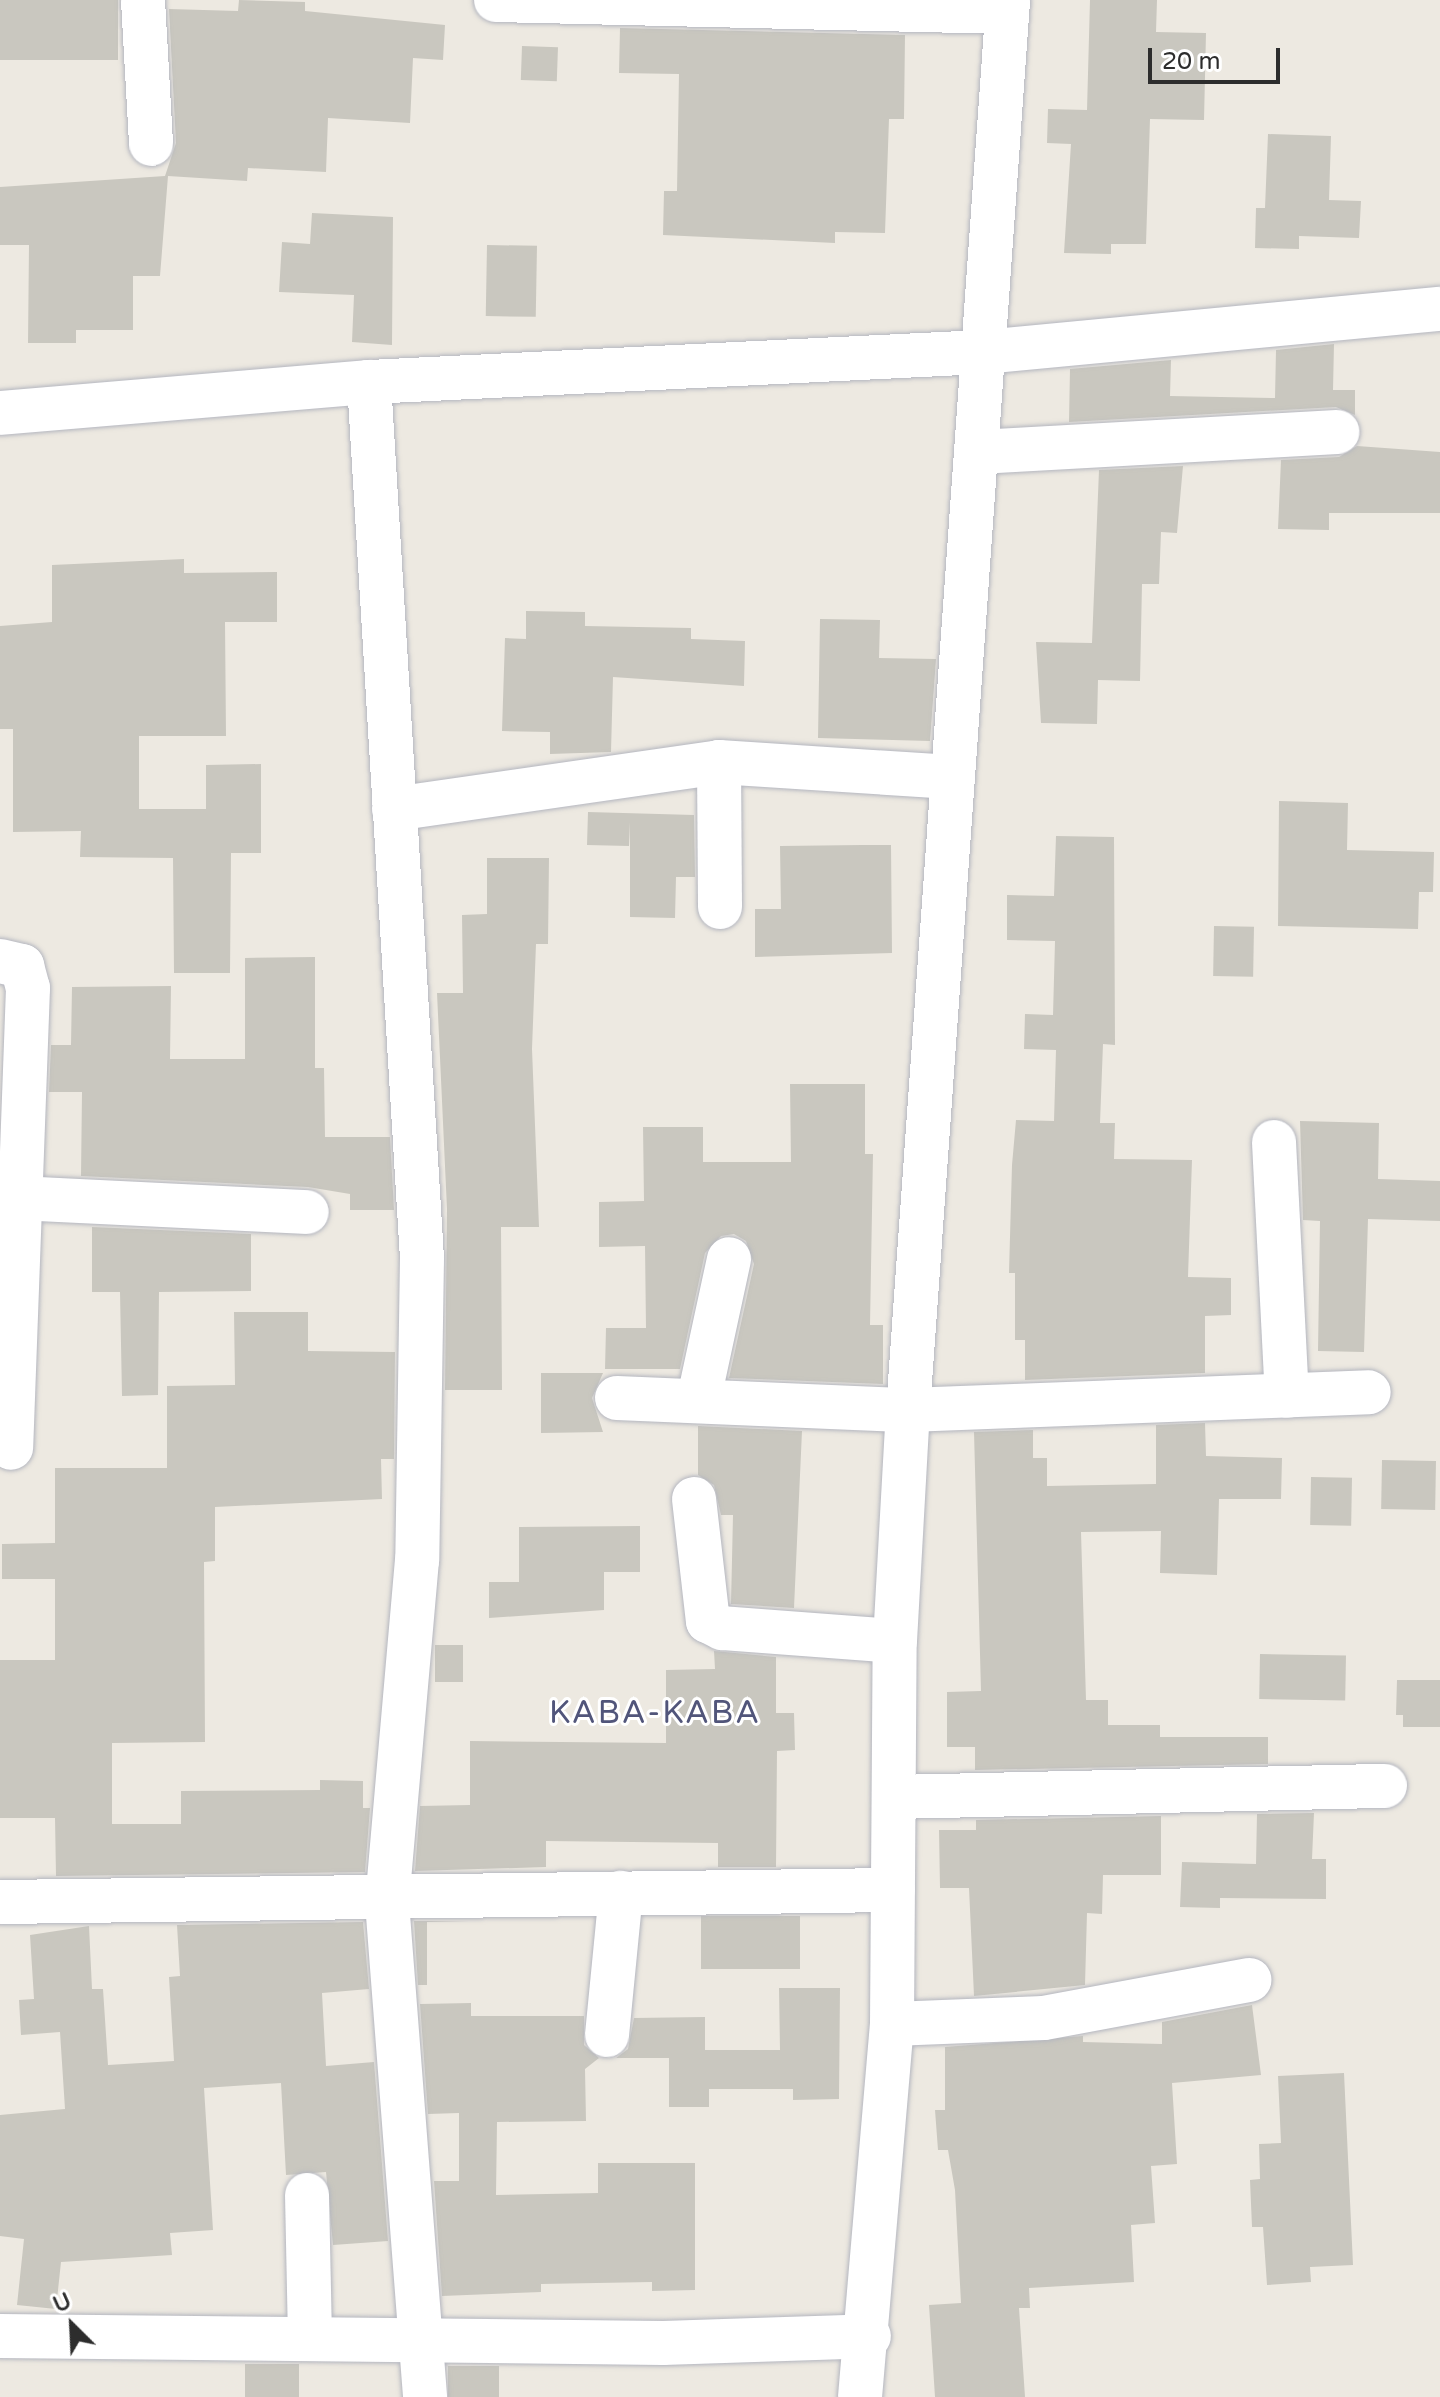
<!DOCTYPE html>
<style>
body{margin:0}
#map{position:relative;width:1440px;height:2397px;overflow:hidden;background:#ede9e1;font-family:"Varela Round",sans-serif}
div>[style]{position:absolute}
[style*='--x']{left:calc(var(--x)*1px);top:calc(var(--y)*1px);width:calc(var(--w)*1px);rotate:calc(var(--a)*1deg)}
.building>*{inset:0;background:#c9c7bf;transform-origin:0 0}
.roads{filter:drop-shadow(0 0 2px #b4b6bf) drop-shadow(0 0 2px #b4b6bf)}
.minor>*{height:44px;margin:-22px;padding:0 22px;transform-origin:22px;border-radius:22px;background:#fff}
span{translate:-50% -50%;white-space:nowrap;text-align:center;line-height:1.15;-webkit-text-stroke:6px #fff;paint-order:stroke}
.quarter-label{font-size:32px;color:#51557a;letter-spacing:2px}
.north{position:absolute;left:32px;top:2285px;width:80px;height:80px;-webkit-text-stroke:6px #fff;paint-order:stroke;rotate:336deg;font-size:22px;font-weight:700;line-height:32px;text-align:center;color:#2d2d2d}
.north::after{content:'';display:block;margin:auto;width:28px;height:36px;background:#2d2d2d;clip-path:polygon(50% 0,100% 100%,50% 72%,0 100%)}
.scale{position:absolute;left:1148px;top:48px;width:132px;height:36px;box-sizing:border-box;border:4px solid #2d2d2d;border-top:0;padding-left:10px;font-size:24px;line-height:28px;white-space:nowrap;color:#2d2d2d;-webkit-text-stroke:6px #fff;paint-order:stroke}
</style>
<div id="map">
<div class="building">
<div style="left:0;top:0;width:118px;height:60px"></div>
<div style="clip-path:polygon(239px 0,305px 2px,305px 11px,445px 25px,443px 60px,413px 58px,410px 123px,328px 118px,326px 172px,248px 168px,247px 181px,168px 176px,160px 276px,133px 276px,133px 330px,76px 330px,76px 343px,28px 343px,29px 245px,0 245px,0 187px,165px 176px,176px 143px,169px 9px,238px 11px)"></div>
<div style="clip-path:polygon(1090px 0,1157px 0,1156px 32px,1206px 33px,1204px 120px,1150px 119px,1146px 244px,1111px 244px,1111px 254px,1064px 253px,1071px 144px,1047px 143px,1048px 109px,1087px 110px)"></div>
<div style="clip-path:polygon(620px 28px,905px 35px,904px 119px,889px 119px,885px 233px,835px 232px,835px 243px,663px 235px,664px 191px,677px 191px,679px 74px,619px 73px)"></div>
<div style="left:522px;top:46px;width:36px;height:34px;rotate:2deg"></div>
<div style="clip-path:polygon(1268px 134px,1331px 136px,1329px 200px,1361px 201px,1359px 238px,1299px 236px,1299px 249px,1255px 248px,1256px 208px,1265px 208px)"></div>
<div style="clip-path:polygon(312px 213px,393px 217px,392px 345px,352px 342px,354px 295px,279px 292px,282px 242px,310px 244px)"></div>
<div style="left:487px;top:245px;width:50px;height:71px;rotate:1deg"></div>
<div style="clip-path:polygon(1334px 344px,1333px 390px,1355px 390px,1355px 415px,1336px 407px,1069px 422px,1070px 369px,1171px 360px,1170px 396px,1275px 398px,1276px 350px)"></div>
<div style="clip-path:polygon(1357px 446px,1440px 452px,1440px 513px,1329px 513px,1329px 530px,1278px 529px,1281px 460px,1339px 457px)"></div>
<div style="clip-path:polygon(1183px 466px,1177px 533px,1161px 532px,1159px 584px,1142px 584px,1140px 681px,1098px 680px,1097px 724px,1041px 723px,1036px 642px,1092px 643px,1099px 470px)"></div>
<div style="clip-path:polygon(184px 559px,184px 573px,277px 572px,277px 622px,225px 622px,226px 736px,139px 736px,139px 809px,206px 809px,206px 765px,261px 764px,261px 853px,231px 853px,230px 973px,174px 973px,173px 858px,80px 857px,81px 831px,13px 832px,13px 729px,0 729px,0 626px,52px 622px,52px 565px)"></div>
<div style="clip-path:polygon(526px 611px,585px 612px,585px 626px,691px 628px,691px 639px,745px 641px,744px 686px,613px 677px,611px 752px,550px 754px,550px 732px,502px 731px,505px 638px,526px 639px)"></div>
<div style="clip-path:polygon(820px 619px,880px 620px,879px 658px,936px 659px,930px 741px,818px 738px)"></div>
<div style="clip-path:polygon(1279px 801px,1348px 803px,1347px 850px,1434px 852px,1433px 892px,1419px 892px,1418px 929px,1278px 926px)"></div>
<div style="clip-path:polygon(588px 812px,694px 815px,695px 877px,676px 877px,675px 918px,630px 917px,630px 822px,629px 846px,587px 845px)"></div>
<div style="clip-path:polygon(1056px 836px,1114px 837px,1115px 1045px,1103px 1044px,1100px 1123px,1115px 1123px,1114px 1159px,1192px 1160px,1188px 1277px,1231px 1278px,1231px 1315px,1205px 1316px,1205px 1373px,1025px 1380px,1025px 1340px,1015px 1340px,1015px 1273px,1009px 1273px,1012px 1165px,1016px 1120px,1054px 1121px,1056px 1050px,1024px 1049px,1025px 1014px,1053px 1015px,1055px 941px,1007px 940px,1007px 895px,1054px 896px)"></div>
<div style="clip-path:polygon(862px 845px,891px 845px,892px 953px,755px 957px,755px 909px,781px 909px,780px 846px)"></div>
<div style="clip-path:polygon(487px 858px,549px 858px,548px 944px,536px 944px,532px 1049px,539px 1227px,501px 1227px,502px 1390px,445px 1390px,447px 1209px,437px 993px,463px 993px,462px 915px,487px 914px)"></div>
<div style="left:1214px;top:926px;width:40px;height:50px;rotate:1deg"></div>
<div style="clip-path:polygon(315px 957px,315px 1068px,324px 1068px,325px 1137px,390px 1137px,394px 1210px,350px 1210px,350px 1194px,308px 1187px,81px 1176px,82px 1092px,49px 1092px,51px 1045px,71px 1045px,72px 987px,171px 986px,170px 1059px,245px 1059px,245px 958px)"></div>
<div style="clip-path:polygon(790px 1084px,865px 1084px,865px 1154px,873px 1154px,870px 1325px,883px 1325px,883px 1384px,729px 1378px,754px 1264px,746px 1241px,734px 1234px,721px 1236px,705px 1253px,680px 1369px,605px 1369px,606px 1328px,646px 1328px,645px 1246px,599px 1247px,599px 1202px,644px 1201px,643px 1127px,703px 1127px,703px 1162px,791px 1162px)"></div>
<div style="clip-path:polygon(1300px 1121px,1379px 1123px,1378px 1179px,1440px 1181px,1440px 1221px,1368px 1219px,1364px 1352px,1318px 1351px,1320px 1221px,1303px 1220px)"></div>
<div style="clip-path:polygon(92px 1227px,251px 1234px,251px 1291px,159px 1292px,158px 1395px,122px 1396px,120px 1292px,92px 1292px)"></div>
<div style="clip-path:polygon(234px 1312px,308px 1312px,308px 1351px,395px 1352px,394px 1459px,381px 1459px,382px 1499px,215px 1507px,215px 1561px,204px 1562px,205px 1742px,112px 1743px,112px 1824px,181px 1824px,181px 1791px,320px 1790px,320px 1780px,363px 1781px,363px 1808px,370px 1808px,365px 1872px,56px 1876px,55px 1818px,0 1818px,0 1660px,55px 1660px,55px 1579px,2px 1579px,2px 1544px,55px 1543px,55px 1468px,167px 1468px,167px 1386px,235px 1385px)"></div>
<div style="clip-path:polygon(541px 1373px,603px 1373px,592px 1398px,603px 1432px,541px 1433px)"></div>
<div style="clip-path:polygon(1205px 1423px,1206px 1456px,1282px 1458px,1281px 1499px,1219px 1499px,1217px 1575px,1160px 1573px,1161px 1531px,1081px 1532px,1086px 1700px,1108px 1700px,1108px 1725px,1160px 1725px,1160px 1737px,1268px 1737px,1268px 1764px,975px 1770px,975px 1747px,947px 1747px,947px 1692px,981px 1691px,974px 1432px,1033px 1430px,1033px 1458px,1047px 1458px,1047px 1486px,1156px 1484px,1156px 1425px)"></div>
<div style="clip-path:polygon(698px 1426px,802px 1431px,794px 1608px,731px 1604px,733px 1515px,721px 1515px,714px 1485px,698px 1475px)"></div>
<div style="left:1382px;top:1460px;width:54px;height:49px;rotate:1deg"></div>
<div style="left:1311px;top:1477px;width:41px;height:48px;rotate:1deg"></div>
<div style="clip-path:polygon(640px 1526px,640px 1572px,604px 1572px,604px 1610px,489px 1618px,489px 1582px,519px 1582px,519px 1527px)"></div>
<div style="left:435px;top:1645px;width:28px;height:37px"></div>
<div style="clip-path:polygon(714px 1651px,776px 1657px,776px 1713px,794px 1713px,795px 1750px,777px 1751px,776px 1867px,718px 1867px,718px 1843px,546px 1841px,546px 1867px,415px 1871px,420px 1806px,470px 1805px,470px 1741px,666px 1743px,666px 1670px,715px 1669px)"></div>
<div style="left:1260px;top:1654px;width:86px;height:45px;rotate:1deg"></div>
<div style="clip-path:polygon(1397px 1680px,1440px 1680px,1440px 1727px,1403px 1727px,1403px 1715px,1396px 1715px)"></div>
<div style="clip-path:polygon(1314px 1813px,1312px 1859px,1326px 1859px,1326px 1899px,1220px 1898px,1220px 1908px,1180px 1907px,1182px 1862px,1256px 1864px,1257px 1814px)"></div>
<div style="clip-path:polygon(1161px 1816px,1161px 1875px,1103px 1875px,1102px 1914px,1087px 1913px,1085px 1985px,974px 1996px,969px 1888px,940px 1888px,939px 1830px,976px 1830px,976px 1820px)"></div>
<div style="left:800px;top:1916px;width:53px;height:99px;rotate:90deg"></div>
<div style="clip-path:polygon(414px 1921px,469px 1921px,427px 1922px,427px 1985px,418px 1985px)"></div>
<div style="clip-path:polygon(363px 1922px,369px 1989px,322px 1993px,326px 2066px,374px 2062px,388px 2241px,333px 2245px,326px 2172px,286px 2175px,281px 2083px,204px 2088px,213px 2230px,170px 2233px,172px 2255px,61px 2262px,56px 2309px,17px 2305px,24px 2239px,0 2236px,0 2115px,65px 2109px,60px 2032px,21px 2035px,19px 2000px,34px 1999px,30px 1935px,89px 1926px,92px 1989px,103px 1989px,108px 2065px,174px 2061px,169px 1977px,180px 1976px,177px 1925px)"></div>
<div style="clip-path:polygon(779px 1988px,840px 1988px,839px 2099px,793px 2100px,793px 2089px,709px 2089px,709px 2107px,669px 2107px,669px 2058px,616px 2058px,628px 2049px,634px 2018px,705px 2017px,705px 2050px,780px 2050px)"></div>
<div style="clip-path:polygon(471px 2003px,471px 2016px,584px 2016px,584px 2045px,599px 2058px,585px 2069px,586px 2121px,497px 2122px,496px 2195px,598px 2193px,598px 2163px,695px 2163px,695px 2290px,652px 2291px,652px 2282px,541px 2284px,541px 2292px,442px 2296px,434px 2181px,459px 2181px,459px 2113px,428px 2114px,420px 2004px)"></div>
<div style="clip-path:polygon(1252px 2005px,1261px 2075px,1172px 2083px,1177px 2164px,1151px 2166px,1155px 2223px,1131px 2225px,1134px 2282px,1029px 2288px,1030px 2308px,1019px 2308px,1025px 2397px,935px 2397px,929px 2305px,961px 2303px,955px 2190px,948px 2150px,938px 2150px,935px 2110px,945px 2110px,945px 2047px,1083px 2036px,1083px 2042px,1162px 2044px,1162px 2022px)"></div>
<div style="clip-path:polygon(1344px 2073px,1353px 2265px,1310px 2267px,1311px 2282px,1267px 2285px,1263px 2227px,1252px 2227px,1250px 2180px,1260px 2179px,1259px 2144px,1281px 2143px,1278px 2076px)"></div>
<div style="left:245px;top:2364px;width:54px;height:33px"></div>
<div style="left:448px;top:2366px;width:51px;height:31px"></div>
</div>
<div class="roads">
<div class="minor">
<div style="--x:143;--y:0;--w:144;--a:86.8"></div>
<div style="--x:496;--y:0;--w:511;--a:1.35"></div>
<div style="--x:369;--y:382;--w:878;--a:86.54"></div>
<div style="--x:422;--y:1258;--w:302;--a:90.9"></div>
<div style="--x:417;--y:1560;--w:343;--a:95"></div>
<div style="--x:387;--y:1902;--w:496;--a:85.6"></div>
<div style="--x:0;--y:413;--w:370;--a:-4.8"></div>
<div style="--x:369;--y:382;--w:615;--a:-2.8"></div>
<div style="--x:983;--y:352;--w:459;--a:-5.4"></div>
<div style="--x:978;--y:452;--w:360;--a:-3.2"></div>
<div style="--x:719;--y:762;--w:145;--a:89.6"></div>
<div style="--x:394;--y:809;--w:328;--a:-8.2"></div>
<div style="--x:719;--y:762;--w:233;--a:3.7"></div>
<div style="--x:0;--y:961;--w:23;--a:13"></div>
<div style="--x:22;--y:966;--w:23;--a:75"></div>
<div style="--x:28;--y:988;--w:460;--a:92.1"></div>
<div style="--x:1274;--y:1142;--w:254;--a:87.1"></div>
<div style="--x:19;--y:1198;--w:288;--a:2.8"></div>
<div style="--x:617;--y:1398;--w:291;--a:2.4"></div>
<div style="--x:908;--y:1410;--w:461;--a:-2.2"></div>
<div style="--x:699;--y:1398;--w:142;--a:-77.8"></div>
<div style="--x:694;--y:1499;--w:123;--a:83.5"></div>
<div style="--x:708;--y:1621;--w:16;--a:27"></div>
<div style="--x:722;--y:1628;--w:173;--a:4.3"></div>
<div style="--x:894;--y:1797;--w:491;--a:-1.3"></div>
<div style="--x:0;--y:1902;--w:893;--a:-0.77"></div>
<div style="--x:892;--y:2024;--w:152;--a:-2.3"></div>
<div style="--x:1044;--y:2018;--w:209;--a:-10.5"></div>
<div style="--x:607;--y:2035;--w:143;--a:-84.4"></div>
<div style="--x:307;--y:2195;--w:141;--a:88.8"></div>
<div style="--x:0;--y:2336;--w:663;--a:0.6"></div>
<div style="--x:663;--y:2343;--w:206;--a:-1.9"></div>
<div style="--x:860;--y:2397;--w:374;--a:-85.1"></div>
<div style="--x:892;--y:2024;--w:383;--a:-89.6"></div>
<div style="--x:895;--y:1641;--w:231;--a:-86.8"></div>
<div style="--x:908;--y:1410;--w:1414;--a:-85.94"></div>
</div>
</div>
<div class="quarter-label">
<span style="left:655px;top:1713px">KABA-KABA</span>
</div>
<div class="north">U</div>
<div class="scale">20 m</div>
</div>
